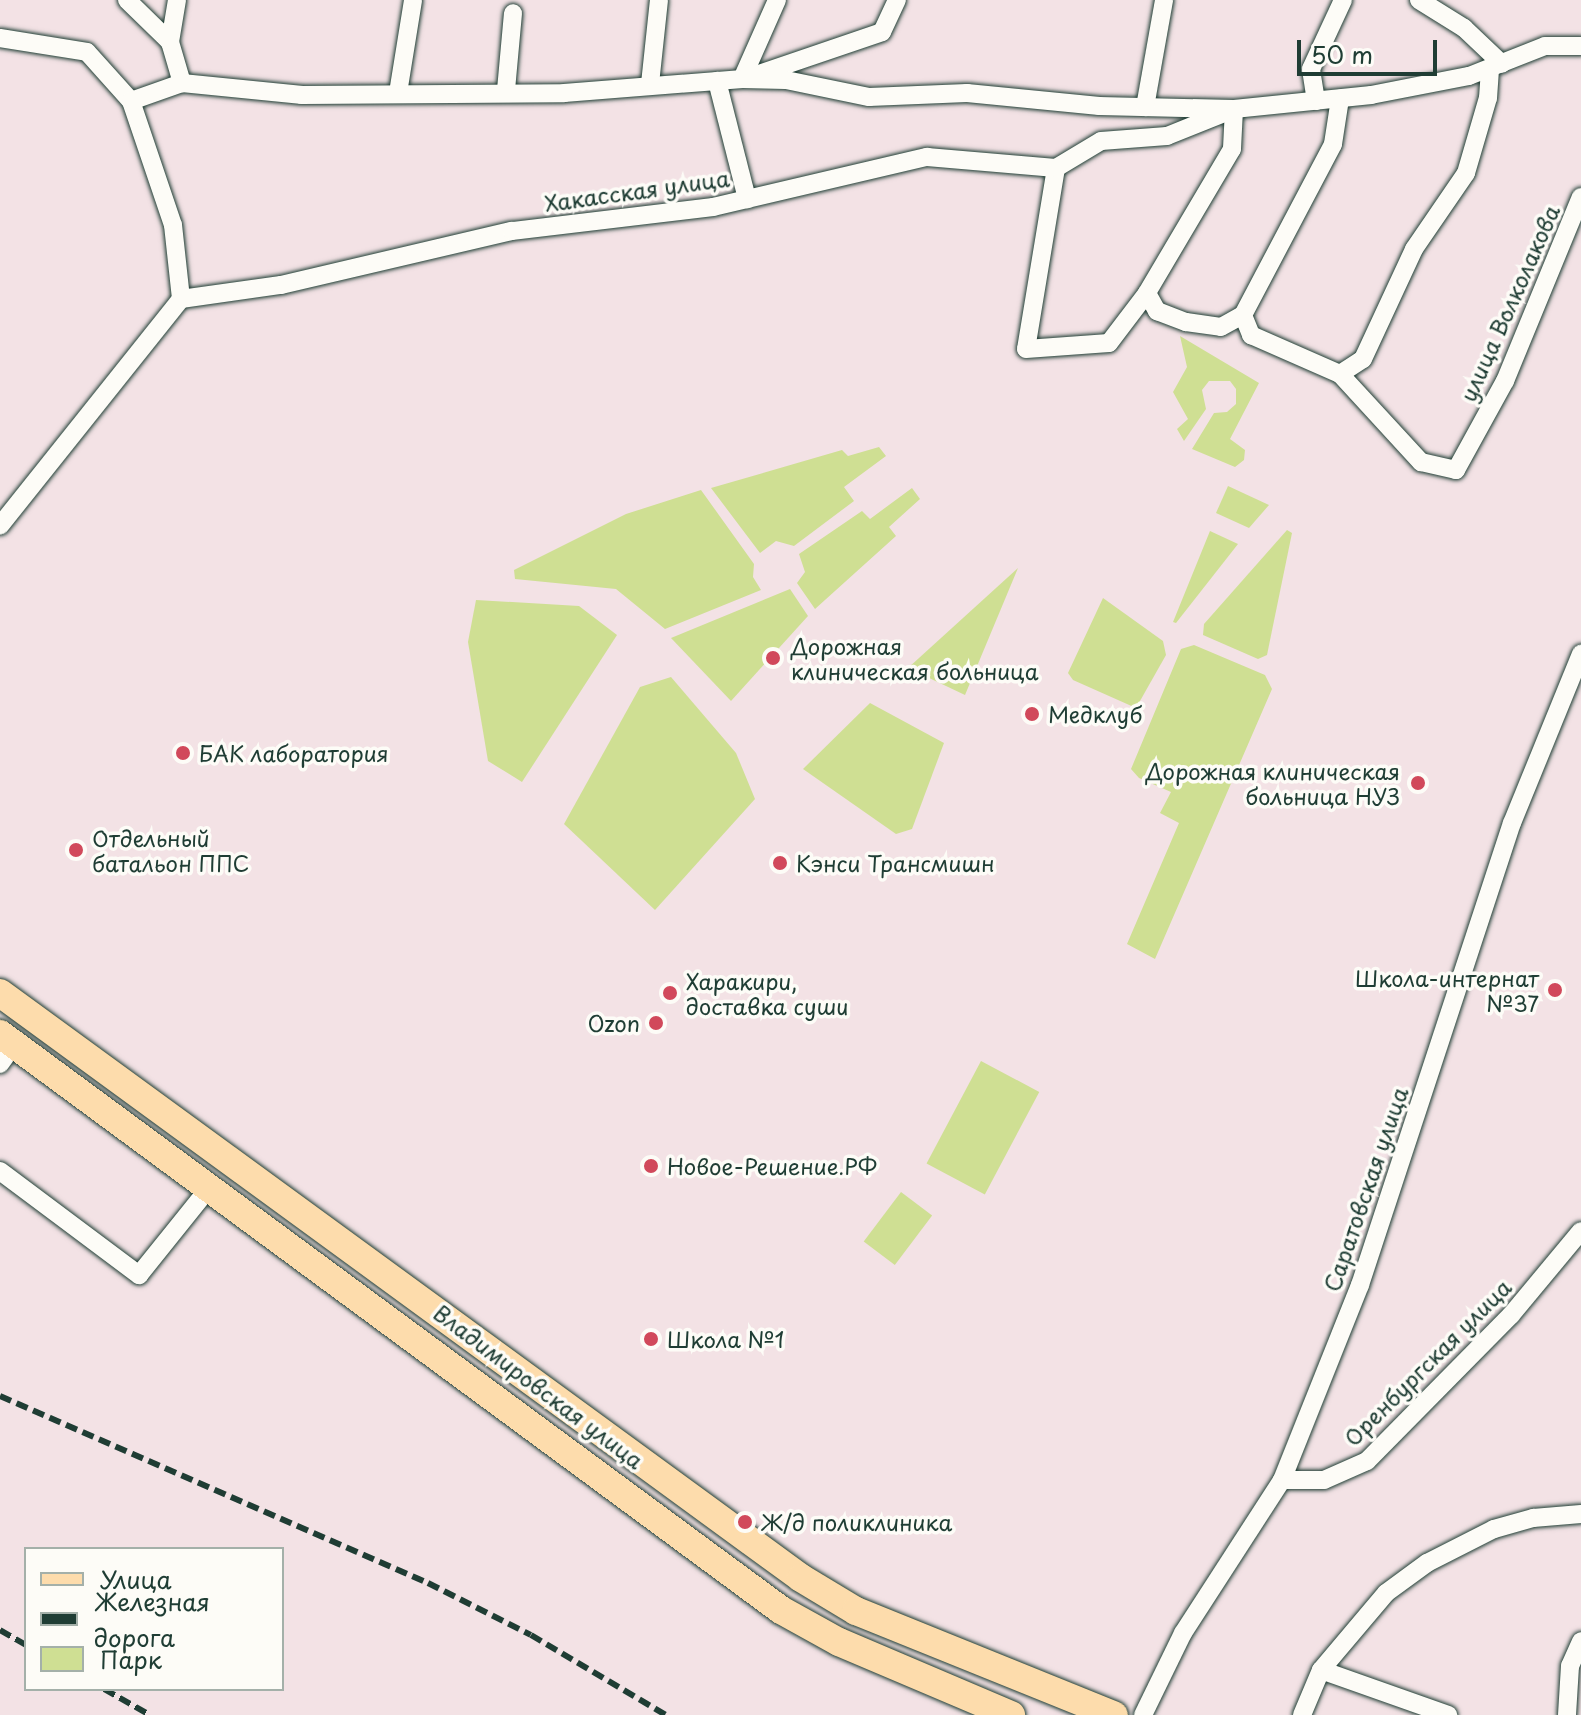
<!DOCTYPE html>
<meta charset="utf-8">
<style>
body{margin:0}
#map{position:relative;width:1581px;height:1715px;overflow:hidden;background:#f3e2e5;font-family:"Playpen Sans",sans-serif}
div>[style]{position:absolute}
[style*='--x']{left:calc(var(--x)*1px);top:calc(var(--y)*1px);width:calc(var(--w)*1px);rotate:calc(var(--a)*1deg)}
.green>*{inset:0;background:#cfdf93;transform-origin:0 0}
.roads{filter:drop-shadow(0 0 2px #1f3d34) drop-shadow(0 0 2px #1f3d34)}
.street>*{height:18px;margin:-9px;padding:0 9px;transform-origin:9px;border-radius:9px;background:#fdfcf7}
.primary>*{height:28px;margin:-14px;padding:0 14px;transform-origin:14px;border-radius:14px;background:#fddcac}
.rail>*{height:6px;margin-top:-3px;transform-origin:0;background:repeating-linear-gradient(90deg,#1f3d34 0 12px,transparent 0 18px)}
.dots>*{width:22px;height:22px;translate:-50% -50%;box-sizing:border-box;border:4px solid #fdfcf7;border-radius:50%}
span{translate:-50% -50%;white-space:nowrap;text-align:center;line-height:1.15;-webkit-text-stroke:7px #fdfcf7;paint-order:stroke}
.street-label{font-size:22px;color:#1f3d34}
.poi-label{font-size:22px;color:#1f3d34}
.left{translate:0 -50%;text-align:left}
.right{translate:-100% -50%;text-align:right}
.legend{position:absolute;left:24px;top:1547px;width:260px;height:144px;box-sizing:border-box;background:#fdfcf7;border:2px solid #a4b0a9;margin:0;padding:10px 14px;list-style:none;font-size:24px;color:#1f3d34}
.legend li{display:flex;align-items:center;gap:16px;height:40px}
.legend b{width:40px;border:2px solid #a4b0a9}
.scale{position:absolute;left:1297px;top:40px;width:140px;height:36px;box-sizing:border-box;border:4px solid #1f3d34;border-top:0;padding-left:10px;font-size:24px;line-height:28px;white-space:nowrap;color:#1f3d34;-webkit-text-stroke:6px #fdfcf7;paint-order:stroke}
</style>
<div id="map">
<div class="green">
<div style="clip-path:polygon(1180px 336px,1259px 383px,1230px 439px,1245px 450px,1244px 460px,1235px 467px,1192px 449px,1214px 413px,1227px 412px,1236px 404px,1236px 389px,1230px 381px,1209px 381px,1202px 390px,1206px 409px,1184px 441px,1177px 429px,1188px 419px,1173px 392px,1187px 367px)"></div>
<div style="clip-path:polygon(879px 447px,886px 456px,844px 487px,854px 501px,794px 546px,776px 541px,760px 553px,711px 488px,842px 450px,848px 456px)"></div>
<div style="clip-path:polygon(1228px 486px,1269px 505px,1249px 528px,1216px 513px)"></div>
<div style="clip-path:polygon(912px 488px,920px 499px,889px 527px,896px 536px,815px 609px,797px 583px,805px 572px,799px 554px,862px 511px,870px 519px)"></div>
<div style="clip-path:polygon(701px 490px,754px 564px,753px 577px,761px 590px,665px 629px,616px 589px,515px 579px,514px 570px,626px 514px)"></div>
<div style="clip-path:polygon(1287px 530px,1292px 533px,1267px 655px,1258px 659px,1203px 635px,1204px 624px)"></div>
<div style="clip-path:polygon(1210px 531px,1238px 544px,1176px 623px,1173px 622px)"></div>
<div style="clip-path:polygon(1018px 568px,965px 695px,908px 668px)"></div>
<div style="clip-path:polygon(790px 589px,808px 616px,731px 701px,671px 638px)"></div>
<div style="clip-path:polygon(1103px 598px,1163px 641px,1166px 655px,1136px 708px,1073px 680px,1068px 673px)"></div>
<div style="clip-path:polygon(476px 600px,579px 606px,617px 635px,522px 782px,488px 761px,468px 642px)"></div>
<div style="clip-path:polygon(1194px 645px,1265px 675px,1272px 689px,1155px 959px,1127px 944px,1179px 823px,1160px 813px,1171px 792px,1139px 778px,1131px 769px,1181px 649px)"></div>
<div style="clip-path:polygon(671px 677px,736px 753px,755px 799px,655px 910px,564px 824px,640px 687px)"></div>
<div style="clip-path:polygon(870px 703px,944px 743px,912px 829px,896px 834px,803px 769px)"></div>
<div style="left:981px;top:1061px;width:66px;height:116px;rotate:28deg"></div>
<div style="left:901px;top:1192px;width:39px;height:62px;rotate:37deg"></div>
</div>
<div class="roads">
<div class="street">
<div style="--x:127;--y:0;--w:60;--a:44.3"></div>
<div style="--x:177;--y:0;--w:43;--a:99.5"></div>
<div style="--x:170;--y:42;--w:43;--a:73.7"></div>
<div style="--x:1419;--y:0;--w:53;--a:31.9"></div>
<div style="--x:1464;--y:28;--w:52;--a:43.5"></div>
<div style="--x:0;--y:38;--w:88;--a:9.1"></div>
<div style="--x:87;--y:52;--w:66;--a:48.1"></div>
<div style="--x:131;--y:101;--w:131;--a:71.3"></div>
<div style="--x:173;--y:225;--w:74;--a:83.8"></div>
<div style="--x:181;--y:299;--w:290;--a:128.6"></div>
<div style="--x:756;--y:75;--w:133;--a:-18.8"></div>
<div style="--x:882;--y:32;--w:35;--a:-65"></div>
<div style="--x:742;--y:79;--w:86;--a:-66.1"></div>
<div style="--x:717;--y:81;--w:122;--a:75.7"></div>
<div style="--x:650;--y:84;--w:84;--a:-83.9"></div>
<div style="--x:506;--y:90;--w:77;--a:-84.8"></div>
<div style="--x:398;--y:93;--w:94;--a:-80.8"></div>
<div style="--x:131;--y:101;--w:54;--a:-19.4"></div>
<div style="--x:182;--y:83;--w:121;--a:5.7"></div>
<div style="--x:302;--y:95;--w:262;--a:-0.4"></div>
<div style="--x:564;--y:93;--w:179;--a:-4.5"></div>
<div style="--x:742;--y:79;--w:44;--a:1.3"></div>
<div style="--x:786;--y:80;--w:85;--a:11.6"></div>
<div style="--x:869;--y:97;--w:98;--a:-2.3"></div>
<div style="--x:967;--y:93;--w:133;--a:5.6"></div>
<div style="--x:1099;--y:106;--w:135;--a:1.3"></div>
<div style="--x:1234;--y:109;--w:138;--a:-5.8"></div>
<div style="--x:1371;--y:95;--w:100;--a:-11"></div>
<div style="--x:1469;--y:76;--w:82;--a:-21.5"></div>
<div style="--x:1545;--y:46;--w:36;--a:0"></div>
<div style="--x:1316;--y:101;--w:32;--a:-99"></div>
<div style="--x:1311;--y:69;--w:76;--a:-65.1"></div>
<div style="--x:1145;--y:107;--w:109;--a:-79.9"></div>
<div style="--x:1056;--y:168;--w:183;--a:99.4"></div>
<div style="--x:1026;--y:349;--w:83;--a:-4.1"></div>
<div style="--x:1109;--y:343;--w:63;--a:-52.8"></div>
<div style="--x:181;--y:299;--w:101;--a:-8"></div>
<div style="--x:281;--y:285;--w:237;--a:-13.2"></div>
<div style="--x:512;--y:231;--w:202;--a:-6.8"></div>
<div style="--x:713;--y:207;--w:220;--a:-13.2"></div>
<div style="--x:927;--y:157;--w:129;--a:4.9"></div>
<div style="--x:1056;--y:168;--w:52;--a:-31"></div>
<div style="--x:1101;--y:141;--w:66;--a:-4.3"></div>
<div style="--x:1167;--y:136;--w:72;--a:-21.9"></div>
<div style="--x:1234;--y:109;--w:40;--a:92.9"></div>
<div style="--x:1232;--y:149;--w:167;--a:120.6"></div>
<div style="--x:1147;--y:293;--w:21;--a:61"></div>
<div style="--x:1157;--y:311;--w:31;--a:21"></div>
<div style="--x:1186;--y:322;--w:35;--a:8"></div>
<div style="--x:1221;--y:327;--w:25;--a:-29"></div>
<div style="--x:1243;--y:315;--w:22;--a:68"></div>
<div style="--x:1251;--y:335;--w:97;--a:23.7"></div>
<div style="--x:1340;--y:374;--w:120;--a:47.4"></div>
<div style="--x:1421;--y:462;--w:36;--a:13"></div>
<div style="--x:1456;--y:470;--w:102;--a:-61.2"></div>
<div style="--x:1505;--y:381;--w:199;--a:-67.6"></div>
<div style="--x:1243;--y:315;--w:193;--a:-62.2"></div>
<div style="--x:1333;--y:144;--w:46;--a:-81.2"></div>
<div style="--x:1340;--y:374;--w:27;--a:-33"></div>
<div style="--x:1363;--y:359;--w:121;--a:-65.1"></div>
<div style="--x:1414;--y:249;--w:92;--a:-55.6"></div>
<div style="--x:1466;--y:173;--w:78;--a:-73.7"></div>
<div style="--x:1488;--y:98;--w:30;--a:-86"></div>
<div style="--x:0;--y:1064;--w:9;--a:-54"></div>
<div style="--x:0;--y:1171;--w:174;--a:36.8"></div>
<div style="--x:139;--y:1275;--w:97;--a:-51.2"></div>
<div style="--x:1282;--y:1480;--w:42;--a:0"></div>
<div style="--x:1324;--y:1480;--w:47;--a:-23.8"></div>
<div style="--x:1367;--y:1461;--w:205;--a:-45.4"></div>
<div style="--x:1511;--y:1315;--w:109;--a:-50.2"></div>
<div style="--x:1321;--y:1670;--w:101;--a:-49.8"></div>
<div style="--x:1386;--y:1593;--w:51;--a:-36.2"></div>
<div style="--x:1427;--y:1563;--w:75;--a:-26.9"></div>
<div style="--x:1494;--y:1529;--w:41;--a:-15.8"></div>
<div style="--x:1533;--y:1518;--w:48;--a:-4.8"></div>
<div style="--x:1143;--y:1715;--w:91;--a:-64"></div>
<div style="--x:1183;--y:1633;--w:182;--a:-57.1"></div>
<div style="--x:1282;--y:1480;--w:210;--a:-68.2"></div>
<div style="--x:1360;--y:1285;--w:486;--a:-71.8"></div>
<div style="--x:1512;--y:823;--w:183;--a:-67.8"></div>
<div style="--x:1302;--y:1715;--w:49;--a:-67.1"></div>
<div style="--x:1321;--y:1670;--w:135;--a:19.5"></div>
<div style="--x:1567;--y:1715;--w:49;--a:-86.5"></div>
<div style="--x:1570;--y:1666;--w:27;--a:-66"></div>
</div>
<div class="primary">
<div style="--x:0;--y:993;--w:992;--a:36.14"></div>
<div style="--x:801;--y:1578;--w:64;--a:31"></div>
<div style="--x:856;--y:1611;--w:278;--a:22"></div>
<div style="--x:0;--y:1034;--w:970;--a:36.41"></div>
<div style="--x:781;--y:1610;--w:66;--a:28.9"></div>
<div style="--x:839;--y:1642;--w:187;--a:23"></div>
</div>
</div>
<div class="rail">
<div style="--x:0;--y:1396;--w:467;--a:23.6"></div>
<div style="--x:428;--y:1583;--w:115;--a:26.8"></div>
<div style="--x:531;--y:1635;--w:157;--a:30.7"></div>
<div style="--x:0;--y:1630;--w:30;--a:30"></div>
<div style="--x:104;--y:1689;--w:53;--a:29.5"></div>
</div>
<div class="dots">
<div style="left:773px;top:658px;background:#d1495b"></div>
<div style="left:1032px;top:714px;background:#d1495b"></div>
<div style="left:183px;top:753px;background:#d1495b"></div>
<div style="left:1418px;top:783px;background:#d1495b"></div>
<div style="left:76px;top:850px;background:#d1495b"></div>
<div style="left:780px;top:863px;background:#d1495b"></div>
<div style="left:1555px;top:990px;background:#d1495b"></div>
<div style="left:670px;top:993px;background:#d1495b"></div>
<div style="left:656px;top:1023px;background:#d1495b"></div>
<div style="left:651px;top:1166px;background:#d1495b"></div>
<div style="left:651px;top:1339px;background:#d1495b"></div>
<div style="left:745px;top:1522px;background:#d1495b"></div>
</div>
<div class="street-label">
<span style="left:637px;top:190px;rotate:-8deg">Хакасская улица</span>
<span style="left:1509px;top:303px;rotate:-66deg">улица Волколакова</span>
<span style="left:1365px;top:1189px;rotate:-71deg">Саратовская улица</span>
<span style="left:1427px;top:1362px;rotate:-45deg">Оренбургская улица</span>
<span style="left:539px;top:1386px;rotate:37deg">Владимировская улица</span>
</div>
<div class="poi-label">
<span class="left" style="left:791px;top:658px">Дорожная<br>клиническая больница</span>
<span class="left" style="left:1048px;top:714px">Медклуб</span>
<span class="left" style="left:199px;top:753px">БАК лаборатория</span>
<span class="right" style="left:1400px;top:783px">Дорожная клиническая<br>больница НУЗ</span>
<span class="left" style="left:92px;top:850px">Отдельный<br>батальон ППС</span>
<span class="left" style="left:796px;top:863px">Кэнси Трансмишн</span>
<span class="right" style="left:1539px;top:990px">Школа-интернат<br>№37</span>
<span class="left" style="left:686px;top:993px">Харакири,<br>доставка суши</span>
<span class="right" style="left:640px;top:1023px">Ozon</span>
<span class="left" style="left:667px;top:1166px">Новое-Решение.РФ</span>
<span class="left" style="left:667px;top:1339px">Школа №1</span>
<span class="left" style="left:761px;top:1522px">Ж/д поликлиника</span>
</div>
<ul class="legend">
<li><b style="height:10px;background:#fddcac"></b>Улица</li>
<li><b style="height:10px;background:#1f3d34"></b>Железная дорога</li>
<li><b style="height:22px;background:#cfdf93"></b>Парк</li>
</ul>
<div class="scale">50 m</div>
</div>
